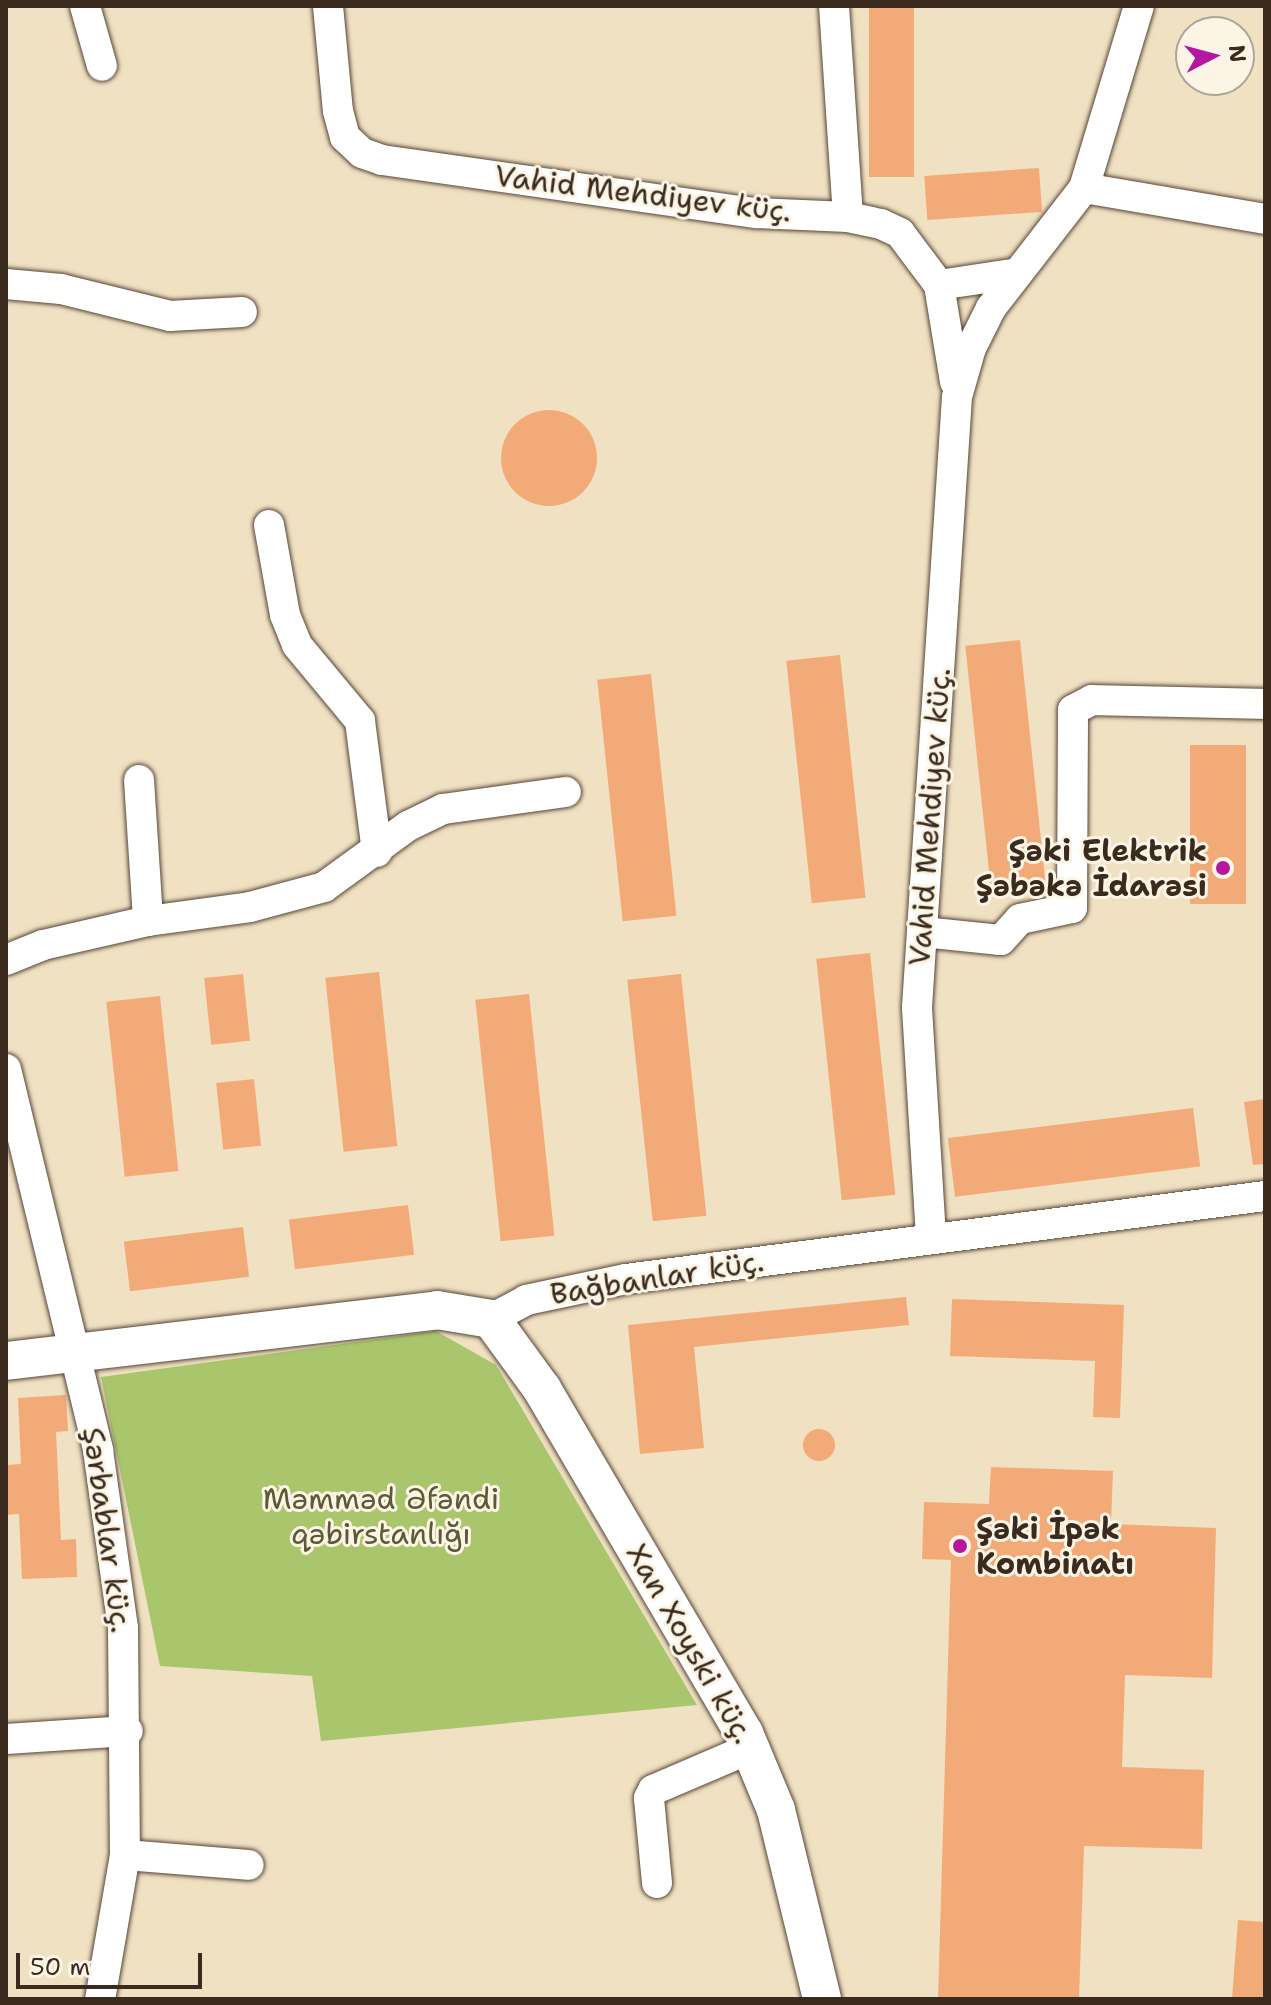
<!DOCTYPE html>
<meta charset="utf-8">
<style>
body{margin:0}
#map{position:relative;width:1271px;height:2005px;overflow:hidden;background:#f0e1c2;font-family:"Shantell Sans",sans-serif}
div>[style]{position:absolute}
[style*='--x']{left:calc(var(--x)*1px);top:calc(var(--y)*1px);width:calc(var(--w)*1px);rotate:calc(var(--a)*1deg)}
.green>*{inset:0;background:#aac66d}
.building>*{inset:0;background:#f2aa78;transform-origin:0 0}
.round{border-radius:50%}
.roads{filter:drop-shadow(0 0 2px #564537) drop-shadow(0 0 2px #564537)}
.minor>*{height:30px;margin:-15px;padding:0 15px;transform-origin:15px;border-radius:15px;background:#fff}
.tertiary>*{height:38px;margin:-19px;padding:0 19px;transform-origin:19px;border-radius:19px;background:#fff}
.dots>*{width:22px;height:22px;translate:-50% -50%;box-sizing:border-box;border:4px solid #fcf5e5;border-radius:50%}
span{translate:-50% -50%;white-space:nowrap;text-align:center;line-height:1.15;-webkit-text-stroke:6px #fcf5e5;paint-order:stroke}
.street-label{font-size:30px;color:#3b2a1e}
.poi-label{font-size:30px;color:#3b2a1e;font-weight:700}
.right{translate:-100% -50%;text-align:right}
.left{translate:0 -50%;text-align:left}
.park-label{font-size:30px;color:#5c5936}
.frame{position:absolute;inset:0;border:8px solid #3b2a1e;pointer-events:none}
.north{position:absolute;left:1175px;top:16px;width:80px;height:80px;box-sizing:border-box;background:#fcf5e5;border:2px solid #afa495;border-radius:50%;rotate:84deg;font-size:22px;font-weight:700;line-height:32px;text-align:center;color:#3b2a1e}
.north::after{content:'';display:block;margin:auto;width:28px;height:36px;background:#b5179e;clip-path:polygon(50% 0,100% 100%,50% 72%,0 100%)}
.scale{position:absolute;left:16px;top:1953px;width:186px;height:36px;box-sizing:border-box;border:4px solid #3b2a1e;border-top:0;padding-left:10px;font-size:24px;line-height:28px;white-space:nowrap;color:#3b2a1e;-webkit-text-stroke:6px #fcf5e5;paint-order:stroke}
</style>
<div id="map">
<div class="green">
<div style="clip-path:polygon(436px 1331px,496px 1365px,697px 1705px,321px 1741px,312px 1676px,160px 1666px,101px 1377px)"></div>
</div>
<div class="building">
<div style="left:869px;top:6px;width:45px;height:171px"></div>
<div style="left:1039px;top:168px;width:44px;height:115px;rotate:86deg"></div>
<div class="round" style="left:501px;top:410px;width:96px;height:96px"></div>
<div style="left:1020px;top:640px;width:246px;height:55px;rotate:84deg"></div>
<div style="left:840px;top:655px;width:244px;height:54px;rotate:84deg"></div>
<div style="left:651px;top:674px;width:243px;height:54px;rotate:84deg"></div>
<div style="left:1190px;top:745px;width:56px;height:159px"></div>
<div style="left:870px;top:953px;width:243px;height:54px;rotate:84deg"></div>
<div style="left:379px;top:972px;width:175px;height:54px;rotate:84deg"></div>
<div style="left:243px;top:974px;width:67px;height:39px;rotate:84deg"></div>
<div style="left:681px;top:974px;width:243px;height:54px;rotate:84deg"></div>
<div style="left:529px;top:994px;width:243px;height:54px;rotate:84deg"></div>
<div style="left:160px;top:996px;width:176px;height:54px;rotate:84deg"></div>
<div style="left:254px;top:1079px;width:67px;height:38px;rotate:84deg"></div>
<div style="clip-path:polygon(1265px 1099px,1265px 1164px,1253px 1165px,1244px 1102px)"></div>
<div style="left:1193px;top:1108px;width:59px;height:247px;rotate:83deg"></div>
<div style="left:408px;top:1205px;width:50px;height:120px;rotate:83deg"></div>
<div style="left:243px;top:1227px;width:50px;height:120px;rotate:83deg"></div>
<div style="clip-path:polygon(906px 1297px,909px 1325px,694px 1347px,704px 1448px,640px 1454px,628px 1325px)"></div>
<div style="clip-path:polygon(952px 1299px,1124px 1305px,1120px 1418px,1093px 1417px,1095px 1361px,950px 1356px)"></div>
<div style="clip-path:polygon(66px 1395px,68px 1431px,56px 1432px,61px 1540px,76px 1539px,77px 1577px,22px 1579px,19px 1514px,6px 1515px,6px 1465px,21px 1464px,18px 1398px)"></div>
<div class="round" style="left:803px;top:1429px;width:32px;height:32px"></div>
<div style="clip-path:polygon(991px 1467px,1113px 1471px,1111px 1524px,1216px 1528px,1212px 1678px,1125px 1675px,1122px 1767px,1204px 1770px,1202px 1849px,1084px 1846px,1079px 1999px,938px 1999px,951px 1560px,922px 1559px,924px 1502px,989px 1504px)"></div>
<div style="clip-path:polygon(1238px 1920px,1265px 1922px,1265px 1999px,1232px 1999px)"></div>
</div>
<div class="roads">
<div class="minor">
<div style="--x:85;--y:6;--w:62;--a:74.2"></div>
<div style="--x:328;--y:6;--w:105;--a:84.6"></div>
<div style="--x:338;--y:111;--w:27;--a:75"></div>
<div style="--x:345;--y:137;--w:23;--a:43"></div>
<div style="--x:362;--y:153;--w:21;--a:19"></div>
<div style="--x:382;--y:160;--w:378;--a:8.1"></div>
<div style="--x:756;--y:213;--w:92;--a:2.5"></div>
<div style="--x:848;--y:217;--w:34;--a:12"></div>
<div style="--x:881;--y:224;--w:21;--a:25"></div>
<div style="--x:900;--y:233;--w:65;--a:53.1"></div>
<div style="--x:939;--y:285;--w:98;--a:80.6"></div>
<div style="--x:834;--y:6;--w:211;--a:86.2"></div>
<div style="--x:1084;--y:188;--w:184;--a:9.7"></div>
<div style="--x:6;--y:284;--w:55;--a:5.2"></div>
<div style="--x:61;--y:289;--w:112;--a:13.9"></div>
<div style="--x:170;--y:316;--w:72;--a:-3.2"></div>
<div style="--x:939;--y:285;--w:75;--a:-8.5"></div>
<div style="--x:269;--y:525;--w:91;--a:79.9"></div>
<div style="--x:285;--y:615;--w:32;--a:68"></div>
<div style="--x:297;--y:645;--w:99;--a:50.3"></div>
<div style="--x:360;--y:721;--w:132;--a:82.6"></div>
<div style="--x:139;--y:780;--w:141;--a:86.3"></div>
<div style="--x:923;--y:932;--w:78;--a:5.9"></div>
<div style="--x:1001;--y:940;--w:28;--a:-48"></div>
<div style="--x:1020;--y:919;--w:53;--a:-11.9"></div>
<div style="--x:1072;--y:908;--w:198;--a:-89.7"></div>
<div style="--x:1073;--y:710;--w:21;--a:-28"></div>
<div style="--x:1092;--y:700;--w:173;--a:1.3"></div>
<div style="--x:6;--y:960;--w:40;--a:-22"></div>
<div style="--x:43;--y:945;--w:108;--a:-12.9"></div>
<div style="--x:148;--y:921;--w:103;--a:-7.8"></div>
<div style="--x:250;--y:907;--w:77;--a:-15.1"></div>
<div style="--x:324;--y:887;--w:104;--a:-36"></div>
<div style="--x:408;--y:826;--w:39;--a:-26"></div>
<div style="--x:443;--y:809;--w:124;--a:-7.9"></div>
<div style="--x:6;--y:1069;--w:392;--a:76.4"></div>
<div style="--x:98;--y:1450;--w:180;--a:82"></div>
<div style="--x:123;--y:1628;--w:227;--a:89.5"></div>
<div style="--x:125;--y:1855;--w:146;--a:99.8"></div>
<div style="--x:931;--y:1237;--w:230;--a:-93.5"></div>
<div style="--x:917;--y:1007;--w:611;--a:-86.25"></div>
<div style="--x:957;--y:397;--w:51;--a:-74.1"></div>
<div style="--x:971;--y:348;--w:45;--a:-63.4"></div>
<div style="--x:991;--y:308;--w:152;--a:-52.2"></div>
<div style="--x:1084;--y:188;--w:190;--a:-73.2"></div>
<div style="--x:491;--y:1319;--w:40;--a:-28"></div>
<div style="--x:526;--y:1300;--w:102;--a:-11.9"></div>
<div style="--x:626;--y:1279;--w:644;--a:-7.4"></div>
<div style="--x:6;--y:1739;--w:122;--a:-3.8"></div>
<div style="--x:125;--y:1855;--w:124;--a:4.6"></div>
<div style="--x:657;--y:1883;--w:85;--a:-95.4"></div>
<div style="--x:649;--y:1798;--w:9;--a:-63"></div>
<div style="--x:653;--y:1790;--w:107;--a:-23.2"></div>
</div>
<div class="tertiary">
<div style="--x:6;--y:1361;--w:434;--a:-6.7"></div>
<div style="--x:437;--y:1310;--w:55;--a:9.5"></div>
<div style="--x:491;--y:1319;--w:87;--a:53.9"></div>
<div style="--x:542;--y:1389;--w:399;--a:59.6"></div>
<div style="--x:744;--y:1733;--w:83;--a:67.4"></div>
<div style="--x:776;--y:1810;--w:195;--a:76.3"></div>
</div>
</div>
<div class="dots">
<div style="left:1223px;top:868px;background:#b5179e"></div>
<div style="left:960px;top:1546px;background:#b5179e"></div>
</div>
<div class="street-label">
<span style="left:643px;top:194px;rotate:7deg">Vahid Mehdiyev küç.</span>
<span style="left:930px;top:817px;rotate:-86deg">Vahid Mehdiyev küç.</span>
<span style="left:657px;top:1278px;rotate:-9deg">Bağbanlar küç.</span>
<span style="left:107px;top:1530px;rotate:82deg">Şərbablar küç.</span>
<span style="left:690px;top:1644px;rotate:60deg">Xan Xoyski küç.</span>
</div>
<div class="poi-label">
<span class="right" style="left:1207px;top:868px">Şəki Elektrik<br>Şəbəkə İdarəsi</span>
<span class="left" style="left:976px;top:1546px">Şəki İpək<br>Kombinatı</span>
</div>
<div class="park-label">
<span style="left:381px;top:1516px">Məmməd Əfəndi<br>qəbirstanlığı</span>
</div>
<div class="frame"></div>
<div class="north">N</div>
<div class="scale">50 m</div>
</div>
